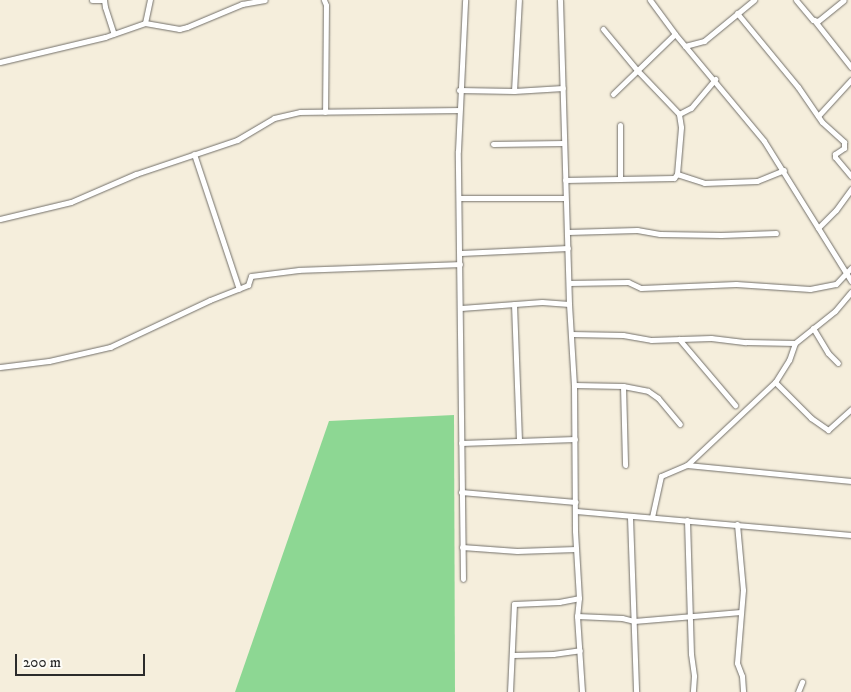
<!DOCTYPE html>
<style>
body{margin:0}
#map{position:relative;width:851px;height:692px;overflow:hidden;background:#f5eedc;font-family:"IM FELL DW Pica",serif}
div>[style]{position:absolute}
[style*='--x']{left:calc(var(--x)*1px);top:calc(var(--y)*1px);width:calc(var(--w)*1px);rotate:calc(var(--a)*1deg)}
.green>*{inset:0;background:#8dd793}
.roads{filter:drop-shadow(0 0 1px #726f69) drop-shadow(0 0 1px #726f69)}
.minor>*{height:5px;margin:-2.5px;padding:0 2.5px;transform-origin:2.5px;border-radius:2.5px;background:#fff}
span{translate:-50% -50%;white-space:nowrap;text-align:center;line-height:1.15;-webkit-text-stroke:4px #fdfcf7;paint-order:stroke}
.scale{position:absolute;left:15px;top:654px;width:130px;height:22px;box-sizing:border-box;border:2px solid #2b2b2b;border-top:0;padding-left:6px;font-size:15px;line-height:18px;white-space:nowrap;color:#2b2b2b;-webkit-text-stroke:4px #fdfcf7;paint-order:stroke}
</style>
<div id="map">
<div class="green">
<div style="clip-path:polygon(454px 415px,455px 692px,235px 692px,329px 421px)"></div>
</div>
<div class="roads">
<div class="minor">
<div style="--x:92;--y:0;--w:12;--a:0"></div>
<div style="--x:104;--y:0;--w:7;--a:82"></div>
<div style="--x:105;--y:7;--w:28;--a:72"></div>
<div style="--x:324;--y:0;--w:5;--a:68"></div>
<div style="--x:326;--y:5;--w:107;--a:90.5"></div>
<div style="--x:560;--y:0;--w:304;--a:88.3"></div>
<div style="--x:569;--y:304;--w:81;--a:86.5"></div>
<div style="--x:574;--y:385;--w:146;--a:89.6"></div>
<div style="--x:575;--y:531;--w:67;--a:86.6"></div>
<div style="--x:579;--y:598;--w:18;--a:96"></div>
<div style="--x:577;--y:616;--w:76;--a:86.2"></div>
<div style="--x:650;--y:0;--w:42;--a:53.7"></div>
<div style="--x:675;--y:34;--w:139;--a:50.2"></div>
<div style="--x:764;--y:141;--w:165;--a:58.1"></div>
<div style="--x:796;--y:0;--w:26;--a:50"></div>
<div style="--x:813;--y:20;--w:5;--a:11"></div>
<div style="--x:818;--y:21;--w:33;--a:-39"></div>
<div style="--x:737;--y:13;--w:96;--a:50.5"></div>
<div style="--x:798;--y:87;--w:42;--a:55.6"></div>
<div style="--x:822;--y:122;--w:30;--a:42"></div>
<div style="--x:844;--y:142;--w:6;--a:90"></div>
<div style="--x:844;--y:148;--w:11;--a:146"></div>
<div style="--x:835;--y:154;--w:3;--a:90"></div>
<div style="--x:835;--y:157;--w:25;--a:50"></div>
<div style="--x:814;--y:20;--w:60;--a:51.8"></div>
<div style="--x:145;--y:23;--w:24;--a:-78"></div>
<div style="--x:603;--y:29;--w:53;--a:50.3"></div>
<div style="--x:637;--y:70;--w:61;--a:46.3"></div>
<div style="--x:685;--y:46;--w:20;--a:-15"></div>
<div style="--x:704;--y:41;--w:65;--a:-39.4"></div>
<div style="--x:0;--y:62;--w:108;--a:-13.4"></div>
<div style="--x:105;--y:37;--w:42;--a:-19.3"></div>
<div style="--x:145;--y:23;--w:35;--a:10"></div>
<div style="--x:179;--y:29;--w:8;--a:-14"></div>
<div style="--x:187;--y:27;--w:60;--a:-22.7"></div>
<div style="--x:242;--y:4;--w:23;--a:-10"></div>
<div style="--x:459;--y:90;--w:55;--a:1"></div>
<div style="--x:514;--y:91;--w:49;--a:-3.5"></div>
<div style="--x:514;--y:91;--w:91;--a:-86.9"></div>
<div style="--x:613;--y:94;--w:86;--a:-44.1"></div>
<div style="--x:818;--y:116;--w:49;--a:-47.5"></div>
<div style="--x:620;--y:125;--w:54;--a:90"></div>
<div style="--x:493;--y:144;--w:71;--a:-0.8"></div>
<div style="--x:194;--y:154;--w:142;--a:71.6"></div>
<div style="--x:677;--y:174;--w:47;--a:-85.1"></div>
<div style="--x:681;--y:127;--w:13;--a:-99"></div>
<div style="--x:679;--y:114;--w:13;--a:-27"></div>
<div style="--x:691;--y:108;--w:38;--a:-50"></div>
<div style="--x:565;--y:180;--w:109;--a:-1.1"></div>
<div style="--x:674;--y:178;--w:5;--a:-53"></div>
<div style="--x:677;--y:174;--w:28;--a:18"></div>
<div style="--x:704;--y:183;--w:53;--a:-2.2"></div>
<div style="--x:757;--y:181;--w:29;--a:-22"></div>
<div style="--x:460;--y:198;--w:105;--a:0"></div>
<div style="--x:0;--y:219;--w:73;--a:-13.5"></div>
<div style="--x:71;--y:202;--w:71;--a:-23.3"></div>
<div style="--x:136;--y:174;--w:107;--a:-18.6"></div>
<div style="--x:237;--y:140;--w:43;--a:-30.7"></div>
<div style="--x:274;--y:118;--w:27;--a:-13"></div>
<div style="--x:300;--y:112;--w:159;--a:-0.7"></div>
<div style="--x:818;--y:228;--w:25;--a:-45"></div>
<div style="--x:836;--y:210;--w:26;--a:-54"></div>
<div style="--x:568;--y:232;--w:69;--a:-1.7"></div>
<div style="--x:637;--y:230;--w:23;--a:10"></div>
<div style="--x:660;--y:234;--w:61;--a:0.9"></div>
<div style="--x:721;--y:235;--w:55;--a:-2.1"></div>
<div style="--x:461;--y:253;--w:107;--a:-2.7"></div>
<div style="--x:569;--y:283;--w:59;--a:-1"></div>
<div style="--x:628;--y:282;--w:14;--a:25"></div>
<div style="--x:641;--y:288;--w:95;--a:-2.4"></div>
<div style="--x:736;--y:284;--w:74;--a:3.9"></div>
<div style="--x:810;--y:289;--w:26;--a:-11"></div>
<div style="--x:836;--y:284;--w:22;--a:-47"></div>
<div style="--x:514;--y:304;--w:137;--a:87.9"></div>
<div style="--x:461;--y:308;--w:81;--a:-4.2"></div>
<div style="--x:542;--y:302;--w:27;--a:4"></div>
<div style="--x:813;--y:328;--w:29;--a:59"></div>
<div style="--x:828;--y:353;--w:14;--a:45"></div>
<div style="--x:571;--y:334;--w:52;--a:1.1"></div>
<div style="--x:623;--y:335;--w:28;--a:10"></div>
<div style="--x:651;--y:340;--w:60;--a:-1.9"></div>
<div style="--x:711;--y:338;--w:35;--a:7"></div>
<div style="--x:746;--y:342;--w:49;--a:1.2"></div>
<div style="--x:795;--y:343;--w:51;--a:-38.7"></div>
<div style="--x:835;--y:311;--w:25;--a:-50"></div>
<div style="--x:679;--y:339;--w:87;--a:49.7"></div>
<div style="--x:795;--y:343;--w:18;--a:109"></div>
<div style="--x:789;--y:360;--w:26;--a:122"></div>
<div style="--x:775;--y:382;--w:51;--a:45"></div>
<div style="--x:811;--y:418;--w:21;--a:35"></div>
<div style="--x:828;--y:430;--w:31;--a:-42"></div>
<div style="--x:0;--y:367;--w:49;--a:-7"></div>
<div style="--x:49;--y:361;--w:63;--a:-12.9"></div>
<div style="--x:110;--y:347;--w:110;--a:-25.2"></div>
<div style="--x:210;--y:300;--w:41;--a:-21.5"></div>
<div style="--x:248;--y:285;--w:9;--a:-72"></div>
<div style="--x:251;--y:276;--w:48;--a:-7.1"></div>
<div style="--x:299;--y:270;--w:161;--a:-2.1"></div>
<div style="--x:574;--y:385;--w:49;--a:1.2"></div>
<div style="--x:623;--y:386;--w:25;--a:11"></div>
<div style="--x:648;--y:391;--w:12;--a:35"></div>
<div style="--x:658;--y:398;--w:34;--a:50"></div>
<div style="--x:623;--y:386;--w:79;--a:88.5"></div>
<div style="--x:461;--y:443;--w:114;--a:-2"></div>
<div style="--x:687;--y:465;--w:121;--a:-43.3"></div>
<div style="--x:461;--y:492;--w:115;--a:5"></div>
<div style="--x:576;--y:511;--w:276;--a:5"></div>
<div style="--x:630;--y:517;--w:175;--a:88"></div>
<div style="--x:652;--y:517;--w:42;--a:-77.6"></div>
<div style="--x:661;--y:476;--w:28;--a:-23"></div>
<div style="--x:687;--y:465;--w:165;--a:5.6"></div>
<div style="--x:687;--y:520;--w:134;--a:88.3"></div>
<div style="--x:691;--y:654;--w:22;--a:82"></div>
<div style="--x:694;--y:676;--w:16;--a:94"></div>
<div style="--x:737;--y:524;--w:66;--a:84.8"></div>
<div style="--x:743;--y:590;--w:73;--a:94.7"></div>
<div style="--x:737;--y:663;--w:14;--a:69"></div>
<div style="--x:742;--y:676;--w:16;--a:86"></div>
<div style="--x:462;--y:547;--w:55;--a:4.2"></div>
<div style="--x:517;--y:551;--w:59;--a:-1.9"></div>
<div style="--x:463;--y:579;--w:428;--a:-90.7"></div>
<div style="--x:458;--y:151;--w:151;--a:-87.3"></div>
<div style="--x:577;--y:616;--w:45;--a:2.5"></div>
<div style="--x:622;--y:618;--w:12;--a:14"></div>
<div style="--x:634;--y:621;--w:107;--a:-4.8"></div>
<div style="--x:513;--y:655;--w:40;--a:-1.4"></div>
<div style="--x:553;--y:654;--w:27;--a:-8"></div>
<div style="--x:510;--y:692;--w:88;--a:-87.4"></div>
<div style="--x:514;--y:604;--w:45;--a:-2.5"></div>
<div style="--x:559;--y:602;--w:20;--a:-11"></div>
<div style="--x:798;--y:692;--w:11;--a:-68"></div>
</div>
</div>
<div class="scale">200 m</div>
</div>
